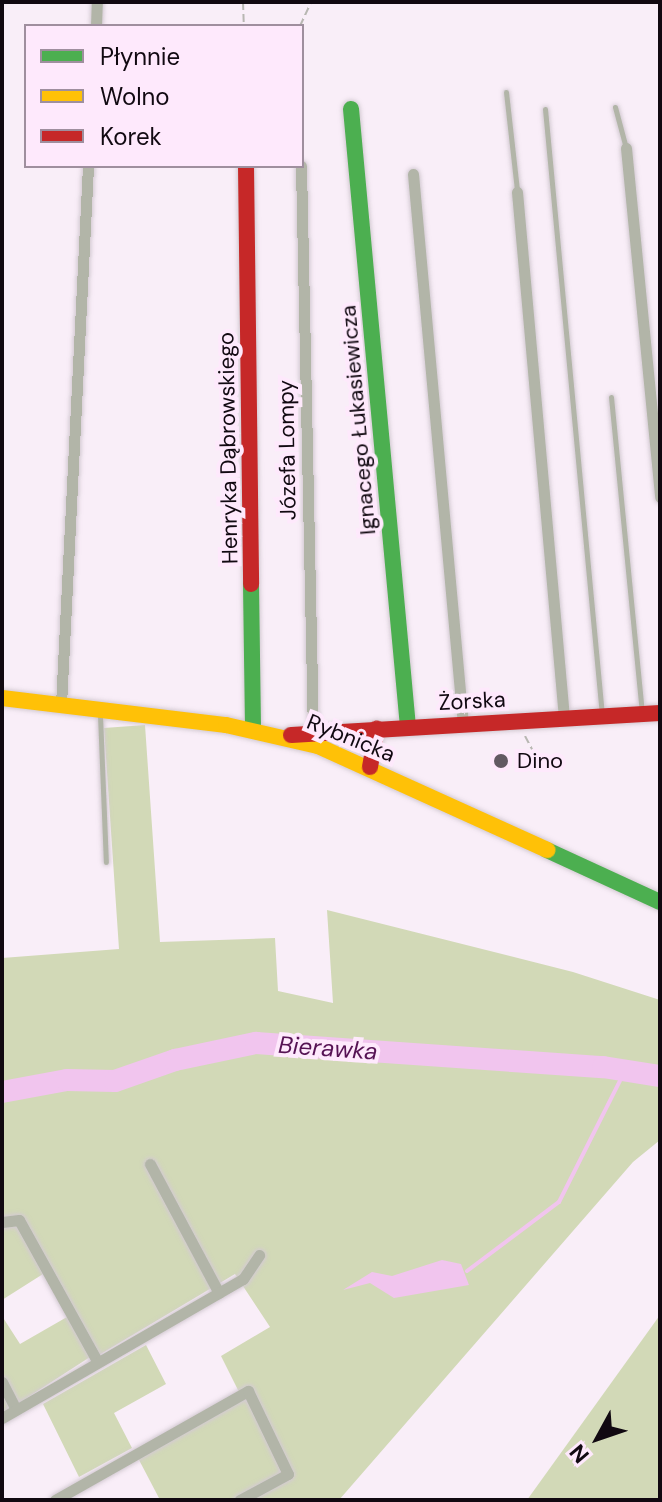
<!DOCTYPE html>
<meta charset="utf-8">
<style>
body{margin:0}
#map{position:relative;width:662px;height:1502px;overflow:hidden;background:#f9eef8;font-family:"DM Sans",sans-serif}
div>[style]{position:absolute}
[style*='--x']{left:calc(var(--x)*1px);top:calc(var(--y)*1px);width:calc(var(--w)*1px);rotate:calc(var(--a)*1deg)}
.green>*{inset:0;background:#d2d9b7}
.water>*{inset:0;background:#f1c5ee}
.stream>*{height:4px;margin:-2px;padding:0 2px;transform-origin:2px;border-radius:2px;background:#f1c5ee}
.river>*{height:22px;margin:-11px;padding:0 11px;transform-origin:11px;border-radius:11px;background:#f1c5ee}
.path>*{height:2px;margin-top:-1px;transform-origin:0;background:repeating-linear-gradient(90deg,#b8b7b2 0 8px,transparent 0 12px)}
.roads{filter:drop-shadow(0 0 2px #d3cad2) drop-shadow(0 0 2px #d3cad2)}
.lane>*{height:5px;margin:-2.5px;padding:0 2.5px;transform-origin:2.5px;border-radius:2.5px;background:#b2b5a8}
.street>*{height:11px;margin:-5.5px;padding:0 5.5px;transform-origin:5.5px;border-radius:5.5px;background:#b2b5a8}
.fast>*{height:16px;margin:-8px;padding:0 8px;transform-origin:8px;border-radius:8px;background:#4caf50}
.slow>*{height:16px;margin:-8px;padding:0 8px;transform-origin:8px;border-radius:8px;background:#ffc107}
.jam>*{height:16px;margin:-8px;padding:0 8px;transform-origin:8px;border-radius:8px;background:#c62828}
.dots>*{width:22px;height:22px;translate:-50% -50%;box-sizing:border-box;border:4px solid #fee9fc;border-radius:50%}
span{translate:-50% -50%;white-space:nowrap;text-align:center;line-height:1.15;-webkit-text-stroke:8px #fee9fc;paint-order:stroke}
.street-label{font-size:22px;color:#110911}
.poi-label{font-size:22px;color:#110911}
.left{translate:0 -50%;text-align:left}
.water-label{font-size:24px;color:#561354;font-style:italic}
.frame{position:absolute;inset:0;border:4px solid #110911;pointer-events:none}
.legend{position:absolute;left:24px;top:24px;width:280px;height:144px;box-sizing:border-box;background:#fee9fc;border:2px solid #9f8f9e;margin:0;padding:10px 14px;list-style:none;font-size:24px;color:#110911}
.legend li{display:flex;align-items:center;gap:16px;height:40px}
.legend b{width:40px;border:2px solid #9f8f9e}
.north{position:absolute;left:558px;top:1398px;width:80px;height:80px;-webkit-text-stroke:6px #fee9fc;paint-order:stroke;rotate:230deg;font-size:22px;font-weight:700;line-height:32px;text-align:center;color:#110911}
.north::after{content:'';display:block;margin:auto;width:28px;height:36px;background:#110911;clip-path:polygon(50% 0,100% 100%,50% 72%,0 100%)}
</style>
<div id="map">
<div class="green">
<div style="clip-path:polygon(145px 725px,160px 942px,275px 938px,278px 991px,333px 1003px,327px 910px,573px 972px,660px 1000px,660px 1140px,633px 1162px,339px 1500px,160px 1500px,138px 1458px,243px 1400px,221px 1356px,270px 1327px,235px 1274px,99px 1355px,43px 1274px,2px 1300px,2px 958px,119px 949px,104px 728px)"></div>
<div style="clip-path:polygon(660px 1315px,660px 1500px,527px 1500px)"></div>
<div style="clip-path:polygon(2px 1316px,20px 1344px,67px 1317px,90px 1357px,2px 1414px)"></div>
<div style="clip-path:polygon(146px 1345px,166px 1384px,114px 1413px,132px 1448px,79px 1477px,43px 1404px)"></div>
</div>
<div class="water">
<div style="clip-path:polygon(442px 1260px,461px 1264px,469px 1285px,394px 1298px,370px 1283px,343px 1290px,372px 1272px,392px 1276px)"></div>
</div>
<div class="stream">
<div style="--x:467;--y:1271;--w:115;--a:-36.9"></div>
<div style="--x:559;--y:1202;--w:147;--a:-63.3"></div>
</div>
<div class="river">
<div style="--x:2;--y:1092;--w:66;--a:-10.5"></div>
<div style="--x:67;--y:1080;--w:48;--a:1.2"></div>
<div style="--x:115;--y:1081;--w:64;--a:-19.3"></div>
<div style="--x:175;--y:1060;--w:83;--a:-11.9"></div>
<div style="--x:256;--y:1043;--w:348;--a:4"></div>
<div style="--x:603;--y:1067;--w:58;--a:9"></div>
</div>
<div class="path">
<div style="--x:243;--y:2;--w:24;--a:88"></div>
<div style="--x:300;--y:26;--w:26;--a:-65"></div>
<div style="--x:525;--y:736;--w:15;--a:62"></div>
</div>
<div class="roads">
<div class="lane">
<div style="--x:506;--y:92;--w:99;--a:83.6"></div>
<div style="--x:615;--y:107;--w:42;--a:75"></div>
<div style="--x:545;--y:109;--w:609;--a:84.63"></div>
<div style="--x:611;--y:397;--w:318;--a:84.4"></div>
<div style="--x:100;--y:715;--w:147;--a:87.7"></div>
</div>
<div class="street">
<div style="--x:96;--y:26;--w:24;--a:-88"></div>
<div style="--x:626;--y:148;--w:351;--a:84.4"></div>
<div style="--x:301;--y:166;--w:567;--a:88.79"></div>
<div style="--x:413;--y:174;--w:552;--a:84.81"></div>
<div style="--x:517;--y:192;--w:528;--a:84.89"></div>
<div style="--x:61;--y:705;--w:540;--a:-87.13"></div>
<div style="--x:150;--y:1164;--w:146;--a:61.9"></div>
<div style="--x:2;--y:1222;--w:17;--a:-7"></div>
<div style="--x:19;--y:1220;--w:161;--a:61"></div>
<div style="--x:2;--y:1382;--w:30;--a:63"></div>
<div style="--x:2;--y:1418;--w:278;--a:-30"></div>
<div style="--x:243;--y:1279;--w:29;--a:-56"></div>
<div style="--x:55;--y:1500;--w:222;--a:-29.5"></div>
<div style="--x:248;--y:1391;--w:92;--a:64.3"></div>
<div style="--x:288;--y:1474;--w:55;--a:151.6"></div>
</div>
<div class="fast">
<div style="--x:351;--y:109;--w:621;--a:84.73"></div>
<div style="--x:251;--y:584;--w:145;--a:89.2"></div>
<div style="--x:547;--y:850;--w:124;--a:24.7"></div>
</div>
<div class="slow">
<div style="--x:2;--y:698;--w:226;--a:6.9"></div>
<div style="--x:226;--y:725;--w:94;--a:12.9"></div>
<div style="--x:318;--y:746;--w:252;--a:24.4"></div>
</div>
<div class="jam">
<div style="--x:246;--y:166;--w:418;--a:89.3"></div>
<div style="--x:291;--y:735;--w:370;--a:-3.4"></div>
<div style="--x:370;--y:767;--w:39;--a:-80"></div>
</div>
</div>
<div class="dots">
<div style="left:501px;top:761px;background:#625962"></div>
</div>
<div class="street-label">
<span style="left:358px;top:420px;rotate:-95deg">Ignacego Łukasiewicza</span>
<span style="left:228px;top:448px;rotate:-91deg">Henryka Dąbrowskiego</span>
<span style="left:287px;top:450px;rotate:-91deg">Józefa Lompy</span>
<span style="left:472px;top:701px;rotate:-3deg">Żorska</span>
<span style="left:351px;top:738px;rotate:22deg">Rybnicka</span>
</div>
<div class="poi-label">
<span class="left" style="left:517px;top:761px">Dino</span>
</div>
<div class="water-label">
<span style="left:328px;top:1048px;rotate:4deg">Bierawka</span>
</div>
<div class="frame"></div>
<ul class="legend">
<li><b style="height:10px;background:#4caf50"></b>Płynnie</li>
<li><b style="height:10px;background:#ffc107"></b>Wolno</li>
<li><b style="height:10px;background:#c62828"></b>Korek</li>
</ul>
<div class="north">N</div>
</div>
